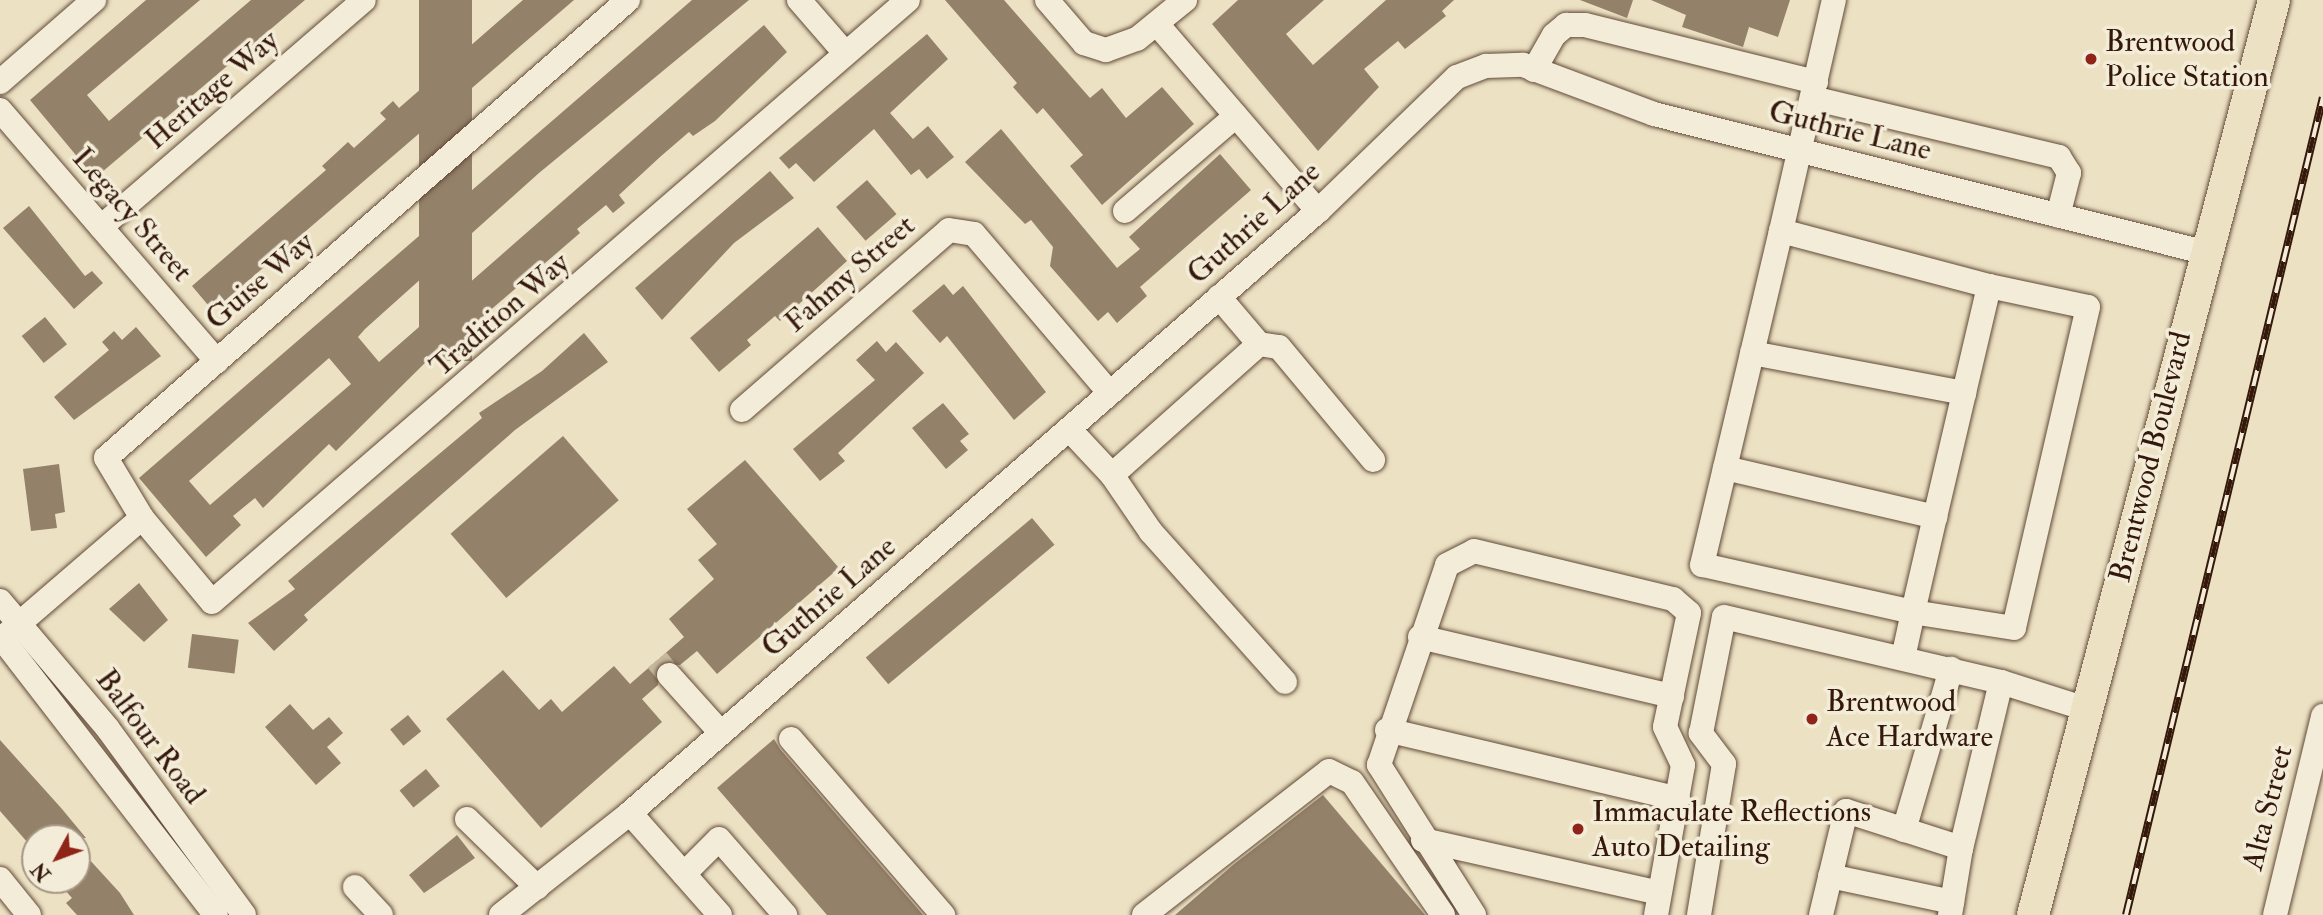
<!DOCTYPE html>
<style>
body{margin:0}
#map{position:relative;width:2323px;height:915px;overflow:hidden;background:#ece1c3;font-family:"IM FELL Double Pica",serif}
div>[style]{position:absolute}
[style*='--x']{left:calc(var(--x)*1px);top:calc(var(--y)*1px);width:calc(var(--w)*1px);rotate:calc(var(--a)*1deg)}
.building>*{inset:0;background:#94816a;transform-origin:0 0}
.minor-tunnel>*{height:24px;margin-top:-12px;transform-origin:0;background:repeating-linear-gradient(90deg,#c7b99e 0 24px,transparent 0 36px)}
.roads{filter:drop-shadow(0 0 2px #624a38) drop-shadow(0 0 2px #624a38)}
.minor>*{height:24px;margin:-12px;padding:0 12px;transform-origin:12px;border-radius:12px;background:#f3ecd8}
.major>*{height:32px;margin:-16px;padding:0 16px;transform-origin:16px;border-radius:16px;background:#ece1c3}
.rail>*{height:8px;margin-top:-4px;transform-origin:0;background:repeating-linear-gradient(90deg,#f3ecd8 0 16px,#34180a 0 32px);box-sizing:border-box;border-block:2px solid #34180a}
.dots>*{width:19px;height:19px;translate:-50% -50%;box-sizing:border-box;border:4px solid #f3ecd8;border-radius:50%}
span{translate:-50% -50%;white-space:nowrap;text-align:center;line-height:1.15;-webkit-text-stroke:7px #f3ecd8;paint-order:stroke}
.poi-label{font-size:30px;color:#34180a}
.left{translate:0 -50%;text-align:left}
.street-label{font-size:30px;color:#34180a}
.north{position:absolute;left:21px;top:824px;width:70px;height:70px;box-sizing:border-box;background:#f3ecd8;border:2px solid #a79786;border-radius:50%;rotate:229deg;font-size:19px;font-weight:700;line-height:28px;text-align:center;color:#34180a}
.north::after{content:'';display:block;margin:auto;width:24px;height:32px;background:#8f2418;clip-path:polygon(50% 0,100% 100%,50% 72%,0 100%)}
</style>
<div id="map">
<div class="building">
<div style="clip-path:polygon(146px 0,200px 0,87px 95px,109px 121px,251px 0,305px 0,95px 178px,30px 100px)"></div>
<div style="left:419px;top:0;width:53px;height:361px"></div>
<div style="clip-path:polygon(523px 0,574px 0,213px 311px,192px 286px,326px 170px,322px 166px,348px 142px,354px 148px,386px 119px,380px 113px,393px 101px,399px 108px)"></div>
<div style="clip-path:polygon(evenodd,692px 0,749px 0,539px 173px,365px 329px,358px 337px,379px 362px,764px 25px,787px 52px,715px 121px,693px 136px,689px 132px,660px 157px,619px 195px,625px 203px,613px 213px,606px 205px,577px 229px,580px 233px,451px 344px,455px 348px,443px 360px,436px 352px,336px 451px,329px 444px,263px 508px,255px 498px,233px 516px,241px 525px,206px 557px,139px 478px,692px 0,329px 358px,351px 384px,210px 505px,189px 481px,329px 358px)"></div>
<div style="clip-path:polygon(945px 0,1004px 0,1090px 98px,1102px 88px,1126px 118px,1162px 87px,1194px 124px,1102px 205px,1070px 166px,1083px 155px,1043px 108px,1037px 114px,1013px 87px,1017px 83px)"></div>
<div style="clip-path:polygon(1238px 0,1324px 0,1286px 34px,1313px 65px,1386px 0,1454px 0,1442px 11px,1446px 16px,1405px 49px,1398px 41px,1364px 69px,1379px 87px,1318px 151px,1212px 24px)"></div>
<div style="clip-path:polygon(1580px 0,1633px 0,1627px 18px)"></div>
<div style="clip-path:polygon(1651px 0,1790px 0,1778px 37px,1749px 27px,1743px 47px,1682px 27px,1686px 15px)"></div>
<div style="clip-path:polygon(927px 34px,948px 59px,890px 113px,913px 139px,928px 126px,954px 157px,927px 179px,919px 169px,911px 175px,874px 129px,814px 182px,796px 163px,789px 169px,779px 158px)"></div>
<div style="clip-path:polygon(1001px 129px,1117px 268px,1140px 249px,1129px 237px,1220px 154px,1251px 190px,1140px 287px,1147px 296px,1117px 323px,1108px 312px,1098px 321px,1050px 266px,1053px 247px,1031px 220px,1025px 224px,965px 162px)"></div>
<div style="clip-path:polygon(770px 171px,794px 198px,734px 243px,662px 320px,635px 288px)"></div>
<div style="left:867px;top:180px;width:45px;height:41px;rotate:49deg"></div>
<div style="clip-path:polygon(29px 206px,85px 276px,92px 271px,103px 283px,74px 309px,3px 228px)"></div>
<div style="clip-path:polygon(818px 227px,847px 261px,780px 321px,775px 316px,747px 340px,751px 345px,719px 372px,690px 338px)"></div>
<div style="clip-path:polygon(944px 284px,953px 295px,963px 286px,1046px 392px,1014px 420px,947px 336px,940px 343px,912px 311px)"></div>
<div style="left:45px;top:317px;width:35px;height:30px;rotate:51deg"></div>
<div style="clip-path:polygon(136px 327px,161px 356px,74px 420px,54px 397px,109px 350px,102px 342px,114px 331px,122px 340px)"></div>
<div style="clip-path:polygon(584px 333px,608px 362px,515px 430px,304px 615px,308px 620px,274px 651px,248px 623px,295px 589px,288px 581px,482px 418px,479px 413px,542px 371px)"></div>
<div style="clip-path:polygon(877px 341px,886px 352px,896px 342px,924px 373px,838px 453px,845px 461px,820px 481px,793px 449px,875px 380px,856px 360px)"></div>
<div style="clip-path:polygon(943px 403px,969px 434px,960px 441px,968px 450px,946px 469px,912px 428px)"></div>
<div style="left:563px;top:436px;width:85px;height:149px;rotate:49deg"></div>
<div style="clip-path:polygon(745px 460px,839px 568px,717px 674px,697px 651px,680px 665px,660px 664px,658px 685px,642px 699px,662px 722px,541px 828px,446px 719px,503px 670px,539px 710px,551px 699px,562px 712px,614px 666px,630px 684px,684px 637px,669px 619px,714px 579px,698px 560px,717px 544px,687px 509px)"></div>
<div style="clip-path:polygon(59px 464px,65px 512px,55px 514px,57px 528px,31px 531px,23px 469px)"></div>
<div style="left:1032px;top:518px;width:35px;height:217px;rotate:50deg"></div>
<div style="clip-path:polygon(139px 583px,168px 620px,144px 642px,109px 609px)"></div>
<div style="left:192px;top:634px;width:47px;height:34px;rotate:7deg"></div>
<div style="clip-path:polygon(290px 704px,313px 730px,329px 717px,343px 733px,327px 747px,341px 763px,316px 785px,265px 727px)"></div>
<div style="left:408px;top:715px;width:21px;height:23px;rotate:51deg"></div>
<div style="clip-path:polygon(774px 739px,780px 749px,923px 915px,827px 915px,717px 788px)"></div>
<div style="clip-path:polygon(0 740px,62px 809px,86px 838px,35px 838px,35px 851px,0 811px)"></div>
<div style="left:426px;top:769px;width:22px;height:34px;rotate:51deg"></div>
<div style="clip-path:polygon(1323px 795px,1425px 915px,1175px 915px,1233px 865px)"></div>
<div style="clip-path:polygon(457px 835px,475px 858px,424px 893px,409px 875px)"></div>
<div style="clip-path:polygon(77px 846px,120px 893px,134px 915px,77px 915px,66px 903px,72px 898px,56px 880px,77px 880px)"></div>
</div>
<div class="minor-tunnel">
<div style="--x:657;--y:660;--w:19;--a:51"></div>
</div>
<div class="roads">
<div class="minor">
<div style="--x:628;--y:0;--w:694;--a:138.74"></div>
<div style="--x:106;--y:458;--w:70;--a:59"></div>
<div style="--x:142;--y:518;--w:109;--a:50.2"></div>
<div style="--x:212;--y:602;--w:920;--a:-40.86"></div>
<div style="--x:799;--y:0;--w:70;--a:49"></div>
<div style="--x:1047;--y:0;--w:57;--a:49.3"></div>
<div style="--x:1084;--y:43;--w:23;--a:18"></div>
<div style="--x:1106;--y:50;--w:33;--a:-20"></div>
<div style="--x:1137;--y:39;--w:62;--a:-39.1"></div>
<div style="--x:1157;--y:24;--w:247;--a:49.3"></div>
<div style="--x:1534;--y:70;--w:40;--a:-60.3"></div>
<div style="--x:1554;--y:35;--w:16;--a:-40"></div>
<div style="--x:1566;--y:25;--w:19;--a:0"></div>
<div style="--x:1585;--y:25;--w:238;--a:13.9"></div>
<div style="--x:0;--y:82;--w:125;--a:-41.1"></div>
<div style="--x:1812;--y:98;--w:254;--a:13.4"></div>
<div style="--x:2059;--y:157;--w:19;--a:58"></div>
<div style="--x:2069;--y:173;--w:44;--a:104.3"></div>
<div style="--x:0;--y:110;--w:332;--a:49.2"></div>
<div style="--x:1125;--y:211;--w:146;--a:-40.6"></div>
<div style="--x:101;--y:227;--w:347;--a:-40.8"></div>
<div style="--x:1781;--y:231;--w:237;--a:-77.1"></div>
<div style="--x:1259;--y:344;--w:20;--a:9"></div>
<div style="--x:1279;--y:347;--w:147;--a:50.2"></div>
<div style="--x:1752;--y:353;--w:216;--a:10.7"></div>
<div style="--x:742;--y:410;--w:274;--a:-41"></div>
<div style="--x:949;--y:230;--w:25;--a:9"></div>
<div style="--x:974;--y:234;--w:209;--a:49.5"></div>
<div style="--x:1069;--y:429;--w:63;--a:46.9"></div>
<div style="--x:1112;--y:475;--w:197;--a:-41.7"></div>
<div style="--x:1259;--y:344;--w:62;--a:-130.4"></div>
<div style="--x:1725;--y:468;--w:216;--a:13.1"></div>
<div style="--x:1112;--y:475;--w:69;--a:55.6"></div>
<div style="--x:1151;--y:532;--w:201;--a:48.2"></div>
<div style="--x:0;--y:601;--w:167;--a:49.8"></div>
<div style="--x:108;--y:729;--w:230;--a:53.8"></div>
<div style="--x:7;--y:634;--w:178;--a:-40.7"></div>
<div style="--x:0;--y:636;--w:353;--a:52.3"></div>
<div style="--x:1420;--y:637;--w:259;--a:13.2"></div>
<div style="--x:1903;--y:658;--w:47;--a:-77.7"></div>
<div style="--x:1913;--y:612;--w:98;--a:-77"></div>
<div style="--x:1935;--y:517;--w:127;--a:-76.8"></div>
<div style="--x:1964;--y:393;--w:110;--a:-76.8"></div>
<div style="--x:1989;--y:286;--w:101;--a:12"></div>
<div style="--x:2088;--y:307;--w:329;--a:103"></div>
<div style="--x:2014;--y:628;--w:102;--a:-171"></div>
<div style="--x:1913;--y:612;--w:216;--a:-167.4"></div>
<div style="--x:1702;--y:565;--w:343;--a:-76.7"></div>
<div style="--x:1781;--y:231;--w:215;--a:14.8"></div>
<div style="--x:669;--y:675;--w:78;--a:48.1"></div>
<div style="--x:2001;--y:682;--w:89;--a:17.6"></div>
<div style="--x:1387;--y:730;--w:299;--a:13.3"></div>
<div style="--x:791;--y:739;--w:233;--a:49.2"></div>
<div style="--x:630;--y:813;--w:136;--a:48.6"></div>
<div style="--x:467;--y:819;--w:98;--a:44.2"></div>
<div style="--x:1904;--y:830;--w:168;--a:-73.7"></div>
<div style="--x:1423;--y:840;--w:238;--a:12.6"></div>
<div style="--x:684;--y:874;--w:49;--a:-45"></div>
<div style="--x:719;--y:839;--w:101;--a:49"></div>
<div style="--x:1830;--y:876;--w:125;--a:12"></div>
<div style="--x:0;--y:879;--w:46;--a:51.1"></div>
<div style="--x:355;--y:887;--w:38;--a:47"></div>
<div style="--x:501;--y:915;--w:164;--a:-38.3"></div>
<div style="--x:630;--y:813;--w:914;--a:-41.19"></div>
<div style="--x:1318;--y:211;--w:193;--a:-44"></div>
<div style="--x:1457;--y:77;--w:31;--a:-21"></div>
<div style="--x:1486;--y:66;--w:37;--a:-2"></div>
<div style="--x:1523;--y:65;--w:140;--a:20.5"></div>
<div style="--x:1654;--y:114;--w:567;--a:14.09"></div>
<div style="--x:1144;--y:915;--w:234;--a:-37.9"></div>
<div style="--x:1329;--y:771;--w:25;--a:26"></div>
<div style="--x:1352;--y:782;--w:161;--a:55.6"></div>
<div style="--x:1474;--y:915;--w:178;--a:-122.3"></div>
<div style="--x:1379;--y:765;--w:211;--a:-71.2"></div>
<div style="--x:1447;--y:565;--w:30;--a:-27"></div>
<div style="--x:1474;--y:551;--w:205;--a:13.6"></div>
<div style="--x:1673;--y:599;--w:21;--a:41"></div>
<div style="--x:1689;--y:613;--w:116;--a:101.9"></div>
<div style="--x:1665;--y:727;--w:42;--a:64.7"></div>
<div style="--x:1683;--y:765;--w:152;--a:100.2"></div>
<div style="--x:1699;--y:915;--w:153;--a:-80.6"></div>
<div style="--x:1724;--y:764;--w:39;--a:-127"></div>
<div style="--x:1701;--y:733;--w:118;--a:-78.8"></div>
<div style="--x:1724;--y:617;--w:285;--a:13.2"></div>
<div style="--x:2001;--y:682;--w:171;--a:103.5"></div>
<div style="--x:1821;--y:915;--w:107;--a:-76.5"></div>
<div style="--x:1846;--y:811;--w:121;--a:17.8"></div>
<div style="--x:1961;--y:848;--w:68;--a:99.3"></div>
<div style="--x:2275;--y:915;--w:205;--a:-76.4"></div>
</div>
<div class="major">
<div style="--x:2033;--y:915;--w:946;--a:-75.24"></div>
</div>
</div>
<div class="rail">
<div style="--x:2126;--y:915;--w:841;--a:-76.46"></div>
</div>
<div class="dots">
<div style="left:2091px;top:59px;background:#8f2418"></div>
<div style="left:1812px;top:719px;background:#8f2418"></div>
<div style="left:1578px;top:829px;background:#8f2418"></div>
</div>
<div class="poi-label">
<span class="left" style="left:2105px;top:59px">Brentwood<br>Police Station</span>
<span class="left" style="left:1826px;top:719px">Brentwood<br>Ace Hardware</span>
<span class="left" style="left:1592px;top:829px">Immaculate Reflections<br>Auto Detailing</span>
</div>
<div class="street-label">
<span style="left:212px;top:90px;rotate:-41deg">Heritage Way</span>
<span style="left:1850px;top:131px;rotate:14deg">Guthrie Lane</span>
<span style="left:132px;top:215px;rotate:49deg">Legacy Street</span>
<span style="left:1254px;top:223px;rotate:-42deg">Guthrie Lane</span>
<span style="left:850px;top:274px;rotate:-41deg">Fahmy Street</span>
<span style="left:260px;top:281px;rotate:-41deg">Guise Way</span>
<span style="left:500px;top:315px;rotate:-41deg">Tradition Way</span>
<span style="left:2151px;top:457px;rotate:-76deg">Brentwood Boulevard</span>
<span style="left:829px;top:597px;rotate:-41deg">Guthrie Lane</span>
<span style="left:150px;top:737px;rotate:53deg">Balfour Road</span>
<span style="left:2268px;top:808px;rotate:-76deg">Alta Street</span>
</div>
<div class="north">N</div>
</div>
